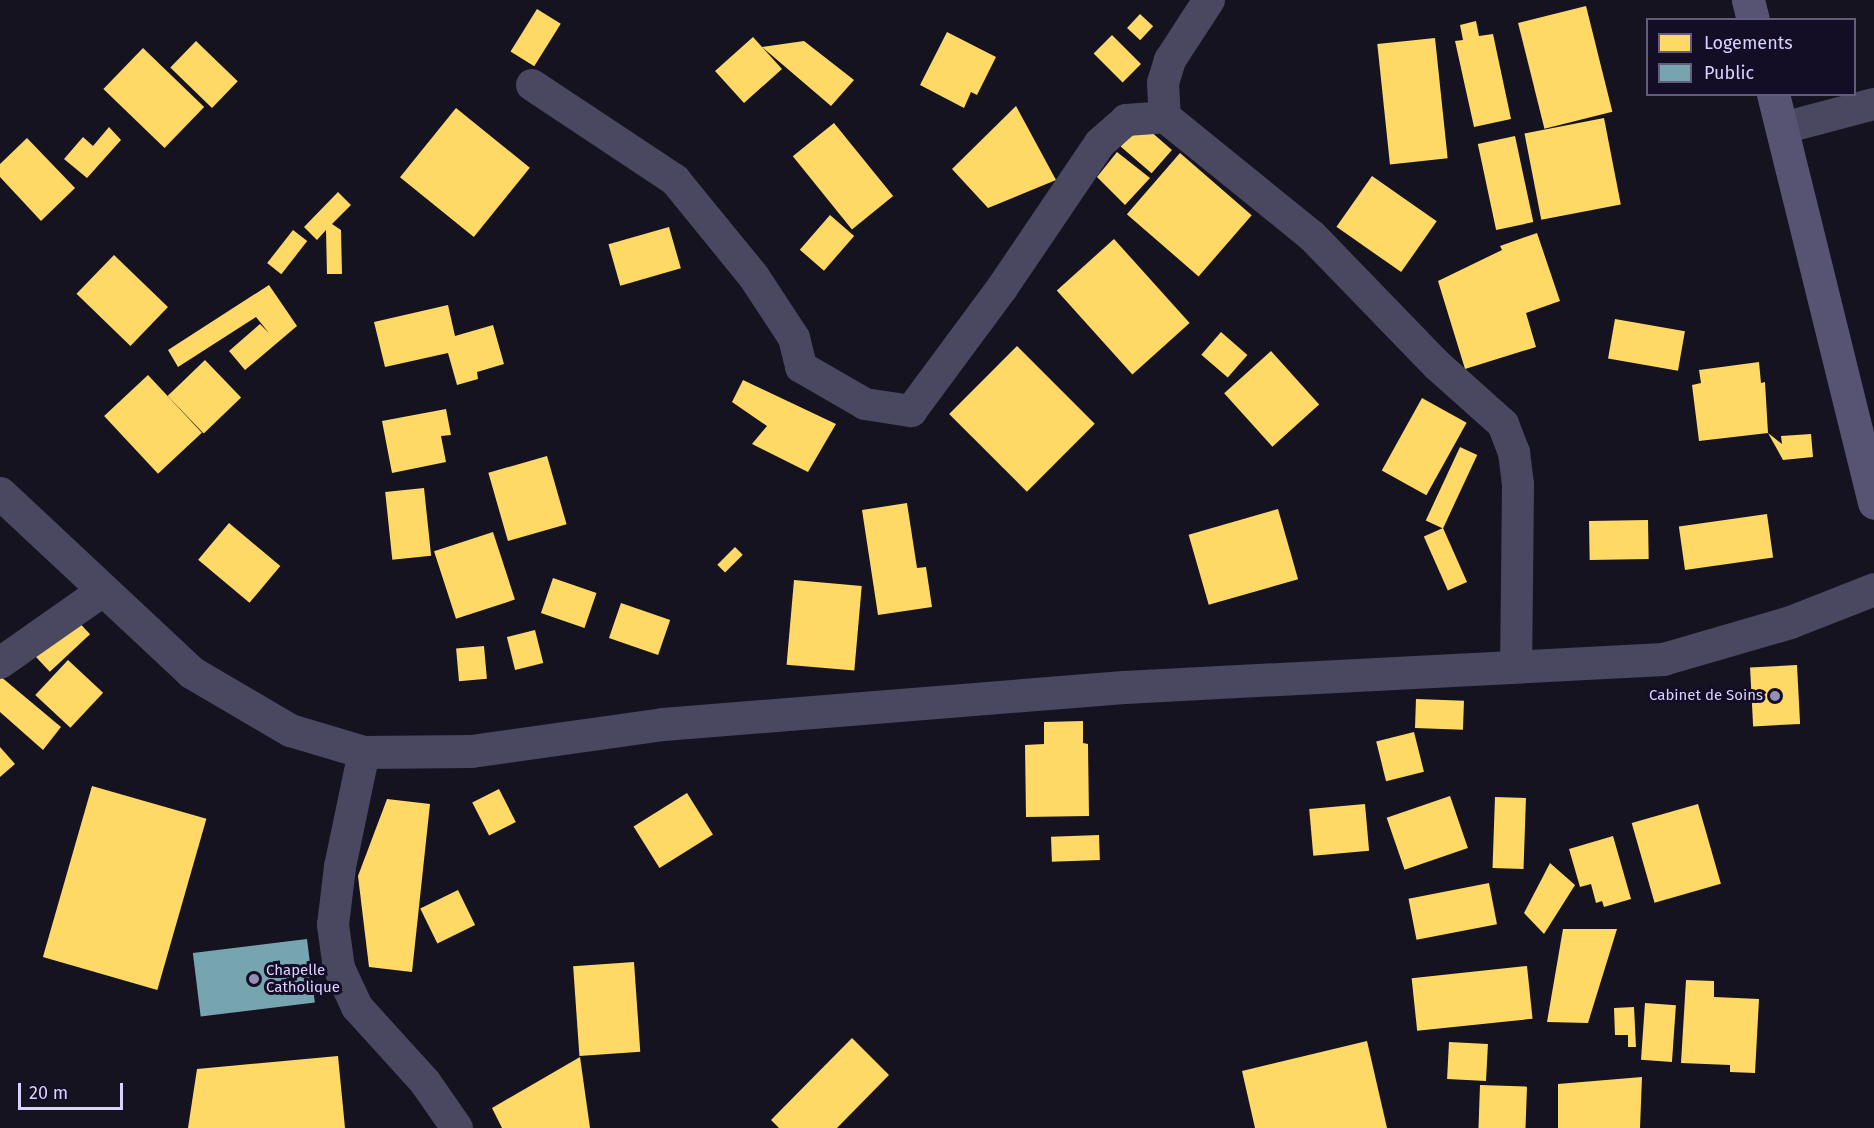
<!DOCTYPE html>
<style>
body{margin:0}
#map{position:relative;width:1874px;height:1128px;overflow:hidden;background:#161320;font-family:"Fira Sans",sans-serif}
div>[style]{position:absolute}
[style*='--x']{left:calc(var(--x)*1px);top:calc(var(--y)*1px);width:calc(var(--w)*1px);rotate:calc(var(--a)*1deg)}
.homes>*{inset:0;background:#ffd966;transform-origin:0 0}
.public>*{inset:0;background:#76a5af;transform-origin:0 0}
.minor>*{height:32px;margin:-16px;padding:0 16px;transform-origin:16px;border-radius:16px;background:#4a4861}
.tertiary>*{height:33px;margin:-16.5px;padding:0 16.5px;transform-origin:16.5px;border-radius:16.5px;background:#4a4861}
.secondary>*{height:33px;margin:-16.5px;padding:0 16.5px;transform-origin:16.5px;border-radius:16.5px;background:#575473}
.dots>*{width:16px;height:16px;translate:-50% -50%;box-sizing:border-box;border:3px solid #130e25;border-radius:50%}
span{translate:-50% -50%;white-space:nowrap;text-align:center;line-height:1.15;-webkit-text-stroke:6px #130e25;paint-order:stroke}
.poi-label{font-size:15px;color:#dad2ff}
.right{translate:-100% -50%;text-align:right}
.left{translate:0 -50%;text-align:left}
.legend{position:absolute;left:1646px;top:18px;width:210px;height:78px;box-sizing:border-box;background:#130e25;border:2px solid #635c7c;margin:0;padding:8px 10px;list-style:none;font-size:18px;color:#dad2ff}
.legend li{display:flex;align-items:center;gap:12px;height:30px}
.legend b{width:30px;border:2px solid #635c7c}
.scale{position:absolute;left:18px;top:1083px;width:105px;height:27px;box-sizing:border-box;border:3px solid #dad2ff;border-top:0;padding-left:8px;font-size:18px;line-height:21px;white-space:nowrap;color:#dad2ff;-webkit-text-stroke:4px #130e25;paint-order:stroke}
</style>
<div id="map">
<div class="homes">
<div style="left:1586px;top:6px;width:109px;height:70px;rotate:76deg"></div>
<div style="left:537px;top:9px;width:28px;height:50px;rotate:32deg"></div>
<div style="left:1140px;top:14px;width:18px;height:19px;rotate:43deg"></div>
<div style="clip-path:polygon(1476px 21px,1479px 36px,1493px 34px,1511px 119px,1474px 127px,1455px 41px,1463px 40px,1460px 25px)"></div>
<div style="clip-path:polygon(947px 32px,996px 57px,977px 95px,971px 92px,964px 108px,920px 85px)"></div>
<div style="left:1112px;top:35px;width:41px;height:26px;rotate:45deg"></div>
<div style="clip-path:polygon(753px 37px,762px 47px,804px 41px,854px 80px,831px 106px,762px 47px,782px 69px,744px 103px,715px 71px)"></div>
<div style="left:1435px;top:38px;width:121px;height:58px;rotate:84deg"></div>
<div style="left:196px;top:41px;width:58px;height:37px;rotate:44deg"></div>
<div style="left:143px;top:48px;width:85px;height:57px;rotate:44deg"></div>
<div style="clip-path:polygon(1016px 106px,1056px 180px,988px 208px,952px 169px)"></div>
<div style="left:456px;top:108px;width:95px;height:89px;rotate:39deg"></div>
<div style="left:1604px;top:118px;width:88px;height:81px;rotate:79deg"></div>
<div style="left:834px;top:123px;width:94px;height:53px;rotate:51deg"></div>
<div style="left:1141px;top:123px;width:41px;height:31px;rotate:41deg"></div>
<div style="clip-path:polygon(109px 127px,121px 140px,87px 178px,64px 159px,83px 137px,93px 146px)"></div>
<div style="left:1515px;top:136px;width:88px;height:38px;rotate:78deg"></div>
<div style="clip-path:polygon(27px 138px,75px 188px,41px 221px,0 177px,0 164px)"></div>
<div style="clip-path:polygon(1117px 152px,1150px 178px,1125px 205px,1097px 177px)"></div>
<div style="left:1180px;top:153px;width:95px;height:81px;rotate:41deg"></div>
<div style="left:1372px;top:176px;width:79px;height:62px;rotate:35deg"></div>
<div style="clip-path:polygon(338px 192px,351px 205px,332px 224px,341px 230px,342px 274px,327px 274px,326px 230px,317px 240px,304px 227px)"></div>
<div style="left:830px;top:215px;width:32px;height:46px;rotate:41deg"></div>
<div style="left:669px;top:227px;width:43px;height:63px;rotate:74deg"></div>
<div style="left:293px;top:230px;width:18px;height:42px;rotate:38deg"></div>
<div style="clip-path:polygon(1537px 233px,1560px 301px,1526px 313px,1536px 347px,1465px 369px,1438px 281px,1502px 250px,1500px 246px)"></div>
<div style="left:1114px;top:239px;width:113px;height:77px;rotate:48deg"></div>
<div style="left:114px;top:255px;width:75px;height:54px;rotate:44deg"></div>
<div style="clip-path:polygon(269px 285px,297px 326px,245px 370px,229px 351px,260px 324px,269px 333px,256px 317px,178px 367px,168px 350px)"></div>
<div style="clip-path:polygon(448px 305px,455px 336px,493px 325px,504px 364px,477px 372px,478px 379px,457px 385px,448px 353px,385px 367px,374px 322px)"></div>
<div style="left:1615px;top:319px;width:71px;height:40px;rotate:10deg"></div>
<div style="left:1221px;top:332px;width:35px;height:30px;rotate:41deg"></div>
<div style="left:1017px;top:346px;width:110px;height:96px;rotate:45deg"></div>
<div style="left:1271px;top:351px;width:72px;height:63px;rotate:48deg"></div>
<div style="left:205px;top:360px;width:52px;height:52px;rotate:46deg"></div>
<div style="clip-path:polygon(1759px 362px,1761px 383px,1765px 382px,1768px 433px,1699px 441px,1692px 385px,1701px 383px,1699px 370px)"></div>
<div style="left:148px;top:375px;width:79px;height:60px;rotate:47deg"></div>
<div style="clip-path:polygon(743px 380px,836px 424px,808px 472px,752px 444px,767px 426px,732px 402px)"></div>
<div style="left:1422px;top:398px;width:51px;height:83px;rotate:29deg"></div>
<div style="clip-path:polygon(446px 409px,451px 435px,441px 436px,446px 462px,392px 473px,382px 421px)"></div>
<div style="clip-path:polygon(1768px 433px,1782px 444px,1781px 436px,1811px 434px,1813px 457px,1783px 460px)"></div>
<div style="left:1460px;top:447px;width:19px;height:81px;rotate:25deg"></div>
<div style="left:547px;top:456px;width:71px;height:61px;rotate:74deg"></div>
<div style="left:424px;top:488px;width:68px;height:39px;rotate:84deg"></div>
<div style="clip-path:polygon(907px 503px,917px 568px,926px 567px,932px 607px,878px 615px,862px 510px)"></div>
<div style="left:1278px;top:509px;width:73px;height:93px;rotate:74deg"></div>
<div style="left:1767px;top:514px;width:44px;height:89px;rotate:82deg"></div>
<div style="left:1648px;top:520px;width:39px;height:59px;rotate:89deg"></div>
<div style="left:229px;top:523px;width:67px;height:48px;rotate:40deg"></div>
<div style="left:1443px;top:528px;width:59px;height:21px;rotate:66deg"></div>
<div style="left:493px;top:532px;width:71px;height:62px;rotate:72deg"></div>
<div style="left:735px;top:547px;width:11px;height:25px;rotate:45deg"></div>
<div style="left:553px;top:578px;width:46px;height:37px;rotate:19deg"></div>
<div style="left:794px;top:580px;width:68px;height:85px;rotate:5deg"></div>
<div style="left:621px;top:603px;width:52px;height:37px;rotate:19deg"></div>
<div style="left:73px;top:616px;width:25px;height:55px;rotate:47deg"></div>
<div style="left:535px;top:630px;width:34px;height:29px;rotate:76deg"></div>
<div style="left:484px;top:646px;width:33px;height:28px;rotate:85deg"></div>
<div style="left:68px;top:660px;width:48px;height:48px;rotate:43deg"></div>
<div style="left:1797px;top:665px;width:59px;height:47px;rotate:87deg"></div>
<div style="clip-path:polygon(0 676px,61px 727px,43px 750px,0 712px)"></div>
<div style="left:1416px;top:699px;width:48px;height:29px;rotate:2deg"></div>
<div style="clip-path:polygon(1083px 721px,1083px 743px,1088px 744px,1089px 816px,1026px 817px,1025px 745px,1044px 744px,1044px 722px)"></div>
<div style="left:1414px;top:732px;width:41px;height:39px;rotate:76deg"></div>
<div style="clip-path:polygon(0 747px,15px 764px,0 777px)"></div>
<div style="left:92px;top:786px;width:119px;height:178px;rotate:16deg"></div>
<div style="left:499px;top:789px;width:37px;height:30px;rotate:63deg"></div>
<div style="left:687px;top:793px;width:49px;height:63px;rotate:58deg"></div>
<div style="left:1450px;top:796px;width:55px;height:67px;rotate:71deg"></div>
<div style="left:1495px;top:797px;width:31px;height:71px;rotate:2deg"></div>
<div style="clip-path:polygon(387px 799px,430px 804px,412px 972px,369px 967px,358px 876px)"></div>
<div style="left:1365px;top:804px;width:47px;height:56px;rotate:85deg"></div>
<div style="left:1698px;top:804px;width:83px;height:69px;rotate:74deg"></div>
<div style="left:1099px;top:835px;width:25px;height:48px;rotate:88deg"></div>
<div style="clip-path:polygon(1613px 836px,1631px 899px,1604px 907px,1602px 901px,1596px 903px,1591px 884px,1580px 887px,1569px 849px)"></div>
<div style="clip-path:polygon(1550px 863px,1575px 885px,1544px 934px,1524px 913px)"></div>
<div style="left:1489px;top:883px;width:42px;height:82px;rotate:79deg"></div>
<div style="left:458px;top:890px;width:39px;height:42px;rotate:64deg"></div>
<div style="clip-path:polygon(1563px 929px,1617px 929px,1588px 1023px,1547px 1022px)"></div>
<div style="left:634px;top:962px;width:90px;height:61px;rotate:86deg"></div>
<div style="left:1527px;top:966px;width:53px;height:116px;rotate:84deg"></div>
<div style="clip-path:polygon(1686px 980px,1714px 981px,1714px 997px,1759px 999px,1755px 1073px,1730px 1072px,1730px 1065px,1681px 1063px)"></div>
<div style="left:1645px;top:1003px;width:31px;height:57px;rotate:4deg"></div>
<div style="clip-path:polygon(1634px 1007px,1636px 1047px,1628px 1047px,1628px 1035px,1615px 1035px,1614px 1008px)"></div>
<div style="clip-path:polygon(852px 1038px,889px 1075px,837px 1128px,779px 1128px,771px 1120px)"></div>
<div style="clip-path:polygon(1367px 1041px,1387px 1128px,1255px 1128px,1242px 1071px)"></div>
<div style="left:1449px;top:1042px;width:39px;height:37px;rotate:3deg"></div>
<div style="clip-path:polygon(338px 1056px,345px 1128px,188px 1128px,197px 1069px)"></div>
<div style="clip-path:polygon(580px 1057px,590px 1128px,502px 1128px,492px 1108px)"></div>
<div style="clip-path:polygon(1642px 1077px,1640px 1128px,1558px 1128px,1558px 1084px)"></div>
<div style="left:1480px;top:1085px;width:47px;height:43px;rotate:2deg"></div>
</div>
<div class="public">
<div style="left:307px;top:939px;width:64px;height:115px;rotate:83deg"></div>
</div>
<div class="minor">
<div style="--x:1209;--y:0;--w:72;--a:123"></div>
<div style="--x:1170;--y:60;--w:24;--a:107"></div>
<div style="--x:1163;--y:83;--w:34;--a:87"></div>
<div style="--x:1165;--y:117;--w:189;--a:39"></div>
<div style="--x:1312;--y:236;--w:180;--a:45.9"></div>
<div style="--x:1437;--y:365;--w:89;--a:41.8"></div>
<div style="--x:1503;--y:424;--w:30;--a:69"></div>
<div style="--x:1514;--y:452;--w:33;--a:83"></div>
<div style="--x:1518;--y:485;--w:182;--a:90.6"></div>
<div style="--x:532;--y:85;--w:172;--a:33.6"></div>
<div style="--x:675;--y:180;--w:125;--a:50.8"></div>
<div style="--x:754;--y:277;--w:73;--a:56.7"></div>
<div style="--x:794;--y:338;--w:30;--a:76"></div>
<div style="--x:801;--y:367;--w:74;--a:30"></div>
<div style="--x:865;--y:404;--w:47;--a:8.7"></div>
<div style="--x:911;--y:411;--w:153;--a:-53.5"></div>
<div style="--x:1002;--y:288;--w:175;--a:-55.9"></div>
<div style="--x:1100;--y:143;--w:35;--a:-41"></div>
<div style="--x:1126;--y:120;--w:39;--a:-4"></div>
<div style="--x:1783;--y:128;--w:94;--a:-14.8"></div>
<div style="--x:0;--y:663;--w:126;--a:-35"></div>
<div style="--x:364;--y:752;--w:117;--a:101.8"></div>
<div style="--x:340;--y:867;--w:58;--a:96.9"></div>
<div style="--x:333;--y:925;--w:43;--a:82.1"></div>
<div style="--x:339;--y:968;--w:43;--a:65.2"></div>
<div style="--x:357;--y:1007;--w:101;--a:47.8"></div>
<div style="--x:425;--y:1082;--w:56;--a:55.2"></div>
</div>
<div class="tertiary">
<div style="--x:0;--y:493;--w:262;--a:43.1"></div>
<div style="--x:191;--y:672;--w:115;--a:30.4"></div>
<div style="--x:290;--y:730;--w:77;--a:16.6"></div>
<div style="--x:364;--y:752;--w:107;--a:-0.5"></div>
<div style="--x:471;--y:751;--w:194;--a:-8"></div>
<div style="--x:663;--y:724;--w:462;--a:-4.6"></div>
<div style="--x:1124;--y:687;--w:540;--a:-2.97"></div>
<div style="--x:1663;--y:659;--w:132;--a:-16.2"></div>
<div style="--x:1790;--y:622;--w:90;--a:-21.4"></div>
</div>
<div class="secondary">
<div style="--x:1748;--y:0;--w:21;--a:76"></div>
<div style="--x:1773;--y:94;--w:421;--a:76.1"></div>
</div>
<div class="dots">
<div style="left:1775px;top:696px;background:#958fb1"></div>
<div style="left:254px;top:979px;background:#958fb1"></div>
</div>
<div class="poi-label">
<span class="right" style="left:1763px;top:696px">Cabinet de Soins</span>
<span class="left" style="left:266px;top:979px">Chapelle<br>Catholique</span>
</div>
<ul class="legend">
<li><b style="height:16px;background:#ffd966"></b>Logements</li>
<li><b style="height:16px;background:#76a5af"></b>Public</li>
</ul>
<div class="scale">20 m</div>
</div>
